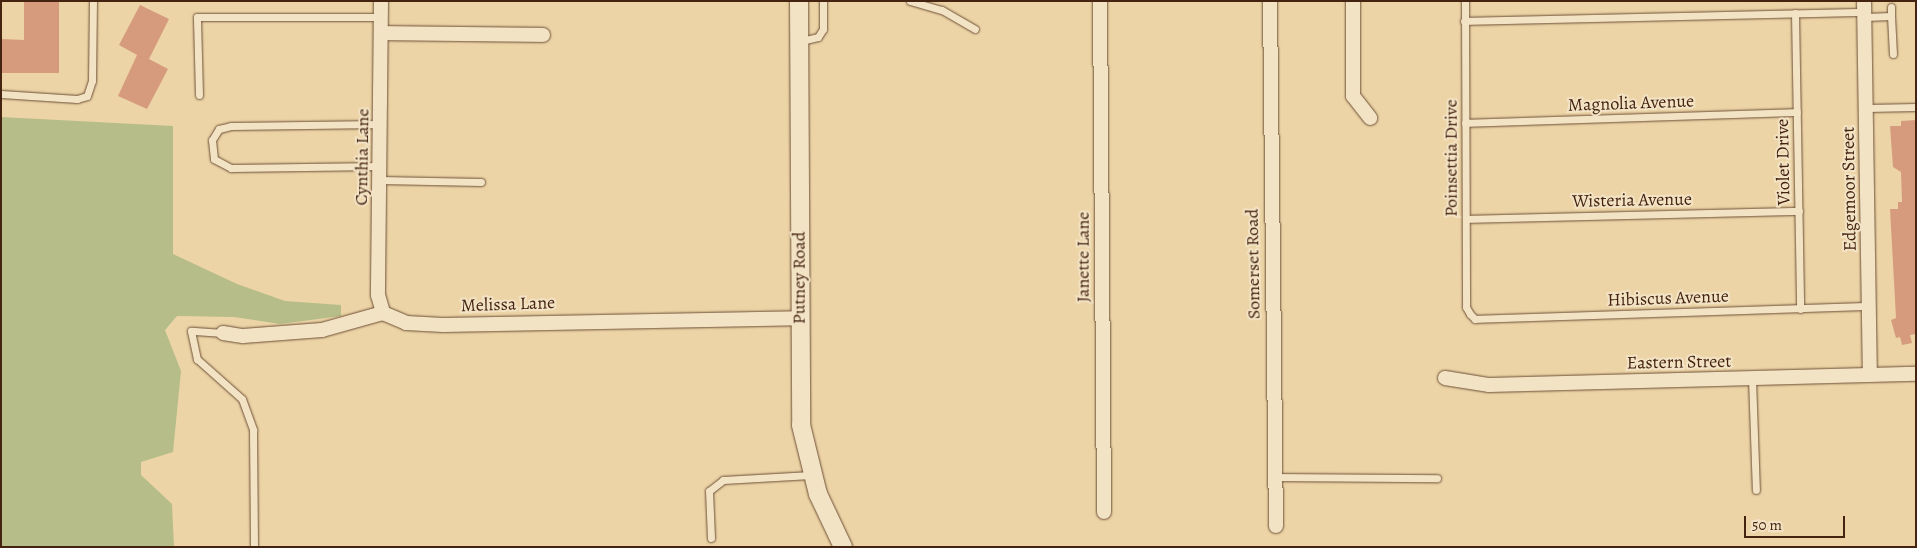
<!DOCTYPE html>
<style>
body{margin:0}
#map{position:relative;width:1917px;height:548px;overflow:hidden;background:#ecd4a6;font-family:Alegreya,serif}
div>[style]{position:absolute}
[style*='--x']{left:calc(var(--x)*1px);top:calc(var(--y)*1px);width:calc(var(--w)*1px);rotate:calc(var(--a)*1deg)}
.green>*{inset:0;background:#b6bd88}
.building>*{inset:0;background:#d69b7c}
.roads{filter:drop-shadow(0 0 1px #6e4f36) drop-shadow(0 0 1px #6e4f36)}
.service>*{height:7px;margin:-3.5px;padding:0 3.5px;transform-origin:3.5px;border-radius:3.5px;background:#f3e3c5}
.minor>*{height:14px;margin:-7px;padding:0 7px;transform-origin:7px;border-radius:7px;background:#f3e3c5}
.tertiary>*{height:18px;margin:-9px;padding:0 9px;transform-origin:9px;border-radius:9px;background:#f3e3c5}
span{translate:-50% -50%;white-space:nowrap;text-align:center;line-height:1.15;-webkit-text-stroke:4px #f3e3c5;paint-order:stroke}
.street-label{font-size:18px;color:#442311}
.frame{position:absolute;inset:0;border:2px solid #442311;pointer-events:none}
.scale{position:absolute;left:1744px;top:516px;width:101px;height:22px;box-sizing:border-box;border:2px solid #442311;border-top:0;padding-left:6px;font-size:15px;line-height:18px;white-space:nowrap;color:#442311;-webkit-text-stroke:4px #f3e3c5;paint-order:stroke}
</style>
<div id="map">
<div class="green">
<div style="clip-path:polygon(1px 117px,173px 126px,173px 254px,237px 284px,285px 301px,341px 305px,341px 316px,280px 324px,234px 317px,177px 316px,165px 330px,181px 371px,173px 452px,141px 462px,141px 475px,172px 504px,174px 547px,1px 547px)"></div>
</div>
<div class="building">
<div style="clip-path:polygon(24px 1px,59px 1px,59px 73px,1px 73px,1px 39px,24px 40px)"></div>
<div style="clip-path:polygon(140px 5px,169px 19px,149px 59px,168px 69px,147px 109px,118px 96px,137px 55px,119px 45px)"></div>
<div style="clip-path:polygon(1916px 120px,1916px 334px,1910px 335px,1912px 343px,1902px 345px,1900px 337px,1896px 338px,1891px 320px,1896px 318px,1890px 209px,1898px 209px,1898px 202px,1902px 202px,1901px 172px,1893px 167px,1890px 126px,1901px 126px,1901px 121px)"></div>
</div>
<div class="roads">
<div class="service">
<div style="--x:910;--y:1;--w:33;--a:16"></div>
<div style="--x:942;--y:10;--w:38;--a:30"></div>
<div style="--x:1465;--y:1;--w:306;--a:89.8"></div>
<div style="--x:1466;--y:307;--w:8;--a:60"></div>
<div style="--x:1470;--y:314;--w:7;--a:45"></div>
<div style="--x:1475;--y:319;--w:394;--a:-1.9"></div>
<div style="--x:1891;--y:7;--w:9;--a:90"></div>
<div style="--x:1795;--y:13;--w:296;--a:89"></div>
<div style="--x:1865;--y:17;--w:26;--a:-2"></div>
<div style="--x:1891;--y:16;--w:38;--a:87"></div>
<div style="--x:1464;--y:21;--w:401;--a:-1.3"></div>
<div style="--x:801;--y:41;--w:17;--a:-13"></div>
<div style="--x:818;--y:37;--w:9;--a:-58"></div>
<div style="--x:823;--y:29;--w:28;--a:-90"></div>
<div style="--x:1;--y:94;--w:76;--a:3.8"></div>
<div style="--x:77;--y:99;--w:10;--a:-17"></div>
<div style="--x:87;--y:96;--w:16;--a:-72"></div>
<div style="--x:92;--y:81;--w:80;--a:-89.3"></div>
<div style="--x:199;--y:95;--w:78;--a:-91.5"></div>
<div style="--x:197;--y:17;--w:184;--a:0"></div>
<div style="--x:1867;--y:108;--w:49;--a:-1.2"></div>
<div style="--x:1465;--y:123;--w:332;--a:-1.9"></div>
<div style="--x:380;--y:166;--w:149;--a:179.2"></div>
<div style="--x:231;--y:168;--w:19;--a:-152"></div>
<div style="--x:214;--y:159;--w:19;--a:-96"></div>
<div style="--x:212;--y:140;--w:13;--a:-58"></div>
<div style="--x:219;--y:129;--w:12;--a:-14"></div>
<div style="--x:231;--y:126;--w:150;--a:-0.8"></div>
<div style="--x:380;--y:180;--w:101;--a:1.1"></div>
<div style="--x:1466;--y:219;--w:333;--a:-1.4"></div>
<div style="--x:223;--y:333;--w:32;--a:-176"></div>
<div style="--x:191;--y:331;--w:29;--a:78"></div>
<div style="--x:197;--y:359;--w:60;--a:41.6"></div>
<div style="--x:242;--y:399;--w:33;--a:70"></div>
<div style="--x:253;--y:430;--w:117;--a:89.5"></div>
<div style="--x:1752;--y:378;--w:112;--a:88"></div>
<div style="--x:1275;--y:477;--w:162;--a:0.4"></div>
<div style="--x:711;--y:538;--w:47;--a:-92.4"></div>
<div style="--x:709;--y:491;--w:18;--a:-38"></div>
<div style="--x:723;--y:480;--w:88;--a:-3.3"></div>
</div>
<div class="minor">
<div style="--x:381;--y:1;--w:294;--a:90.6"></div>
<div style="--x:378;--y:295;--w:19;--a:74"></div>
<div style="--x:1100;--y:1;--w:511;--a:89.55"></div>
<div style="--x:1270;--y:1;--w:525;--a:89.35"></div>
<div style="--x:1353;--y:1;--w:95;--a:90"></div>
<div style="--x:1353;--y:96;--w:28;--a:52"></div>
<div style="--x:1864;--y:1;--w:374;--a:89.1"></div>
<div style="--x:381;--y:33;--w:162;--a:0.7"></div>
<div style="--x:223;--y:333;--w:20;--a:9"></div>
<div style="--x:243;--y:336;--w:79;--a:-4.3"></div>
<div style="--x:322;--y:330;--w:63;--a:-15.6"></div>
<div style="--x:383;--y:313;--w:25;--a:23"></div>
<div style="--x:406;--y:323;--w:37;--a:3"></div>
<div style="--x:443;--y:325;--w:356;--a:-1.1"></div>
<div style="--x:1445;--y:378;--w:45;--a:9"></div>
<div style="--x:1489;--y:385;--w:427;--a:-1.5"></div>
</div>
<div class="tertiary">
<div style="--x:799;--y:1;--w:424;--a:89.7"></div>
<div style="--x:801;--y:425;--w:71;--a:76.2"></div>
<div style="--x:818;--y:494;--w:59;--a:64.7"></div>
</div>
</div>
<div class="street-label">
<span style="left:1631px;top:103px;rotate:-2deg">Magnolia Avenue</span>
<span style="left:362px;top:157px;rotate:-89deg">Cynthia Lane</span>
<span style="left:1451px;top:158px;rotate:-90deg">Poinsettia Drive</span>
<span style="left:1783px;top:162px;rotate:-91deg">Violet Drive</span>
<span style="left:1849px;top:189px;rotate:-91deg">Edgemoor Street</span>
<span style="left:1632px;top:200px;rotate:-1deg">Wisteria Avenue</span>
<span style="left:1083px;top:257px;rotate:-90deg">Janette Lane</span>
<span style="left:1253px;top:264px;rotate:-91deg">Somerset Road</span>
<span style="left:799px;top:278px;rotate:-90deg">Putney Road</span>
<span style="left:1668px;top:298px;rotate:-2deg">Hibiscus Avenue</span>
<span style="left:508px;top:304px;rotate:-2deg">Melissa Lane</span>
<span style="left:1679px;top:362px;rotate:-1deg">Eastern Street</span>
</div>
<div class="frame"></div>
<div class="scale">50 m</div>
</div>
